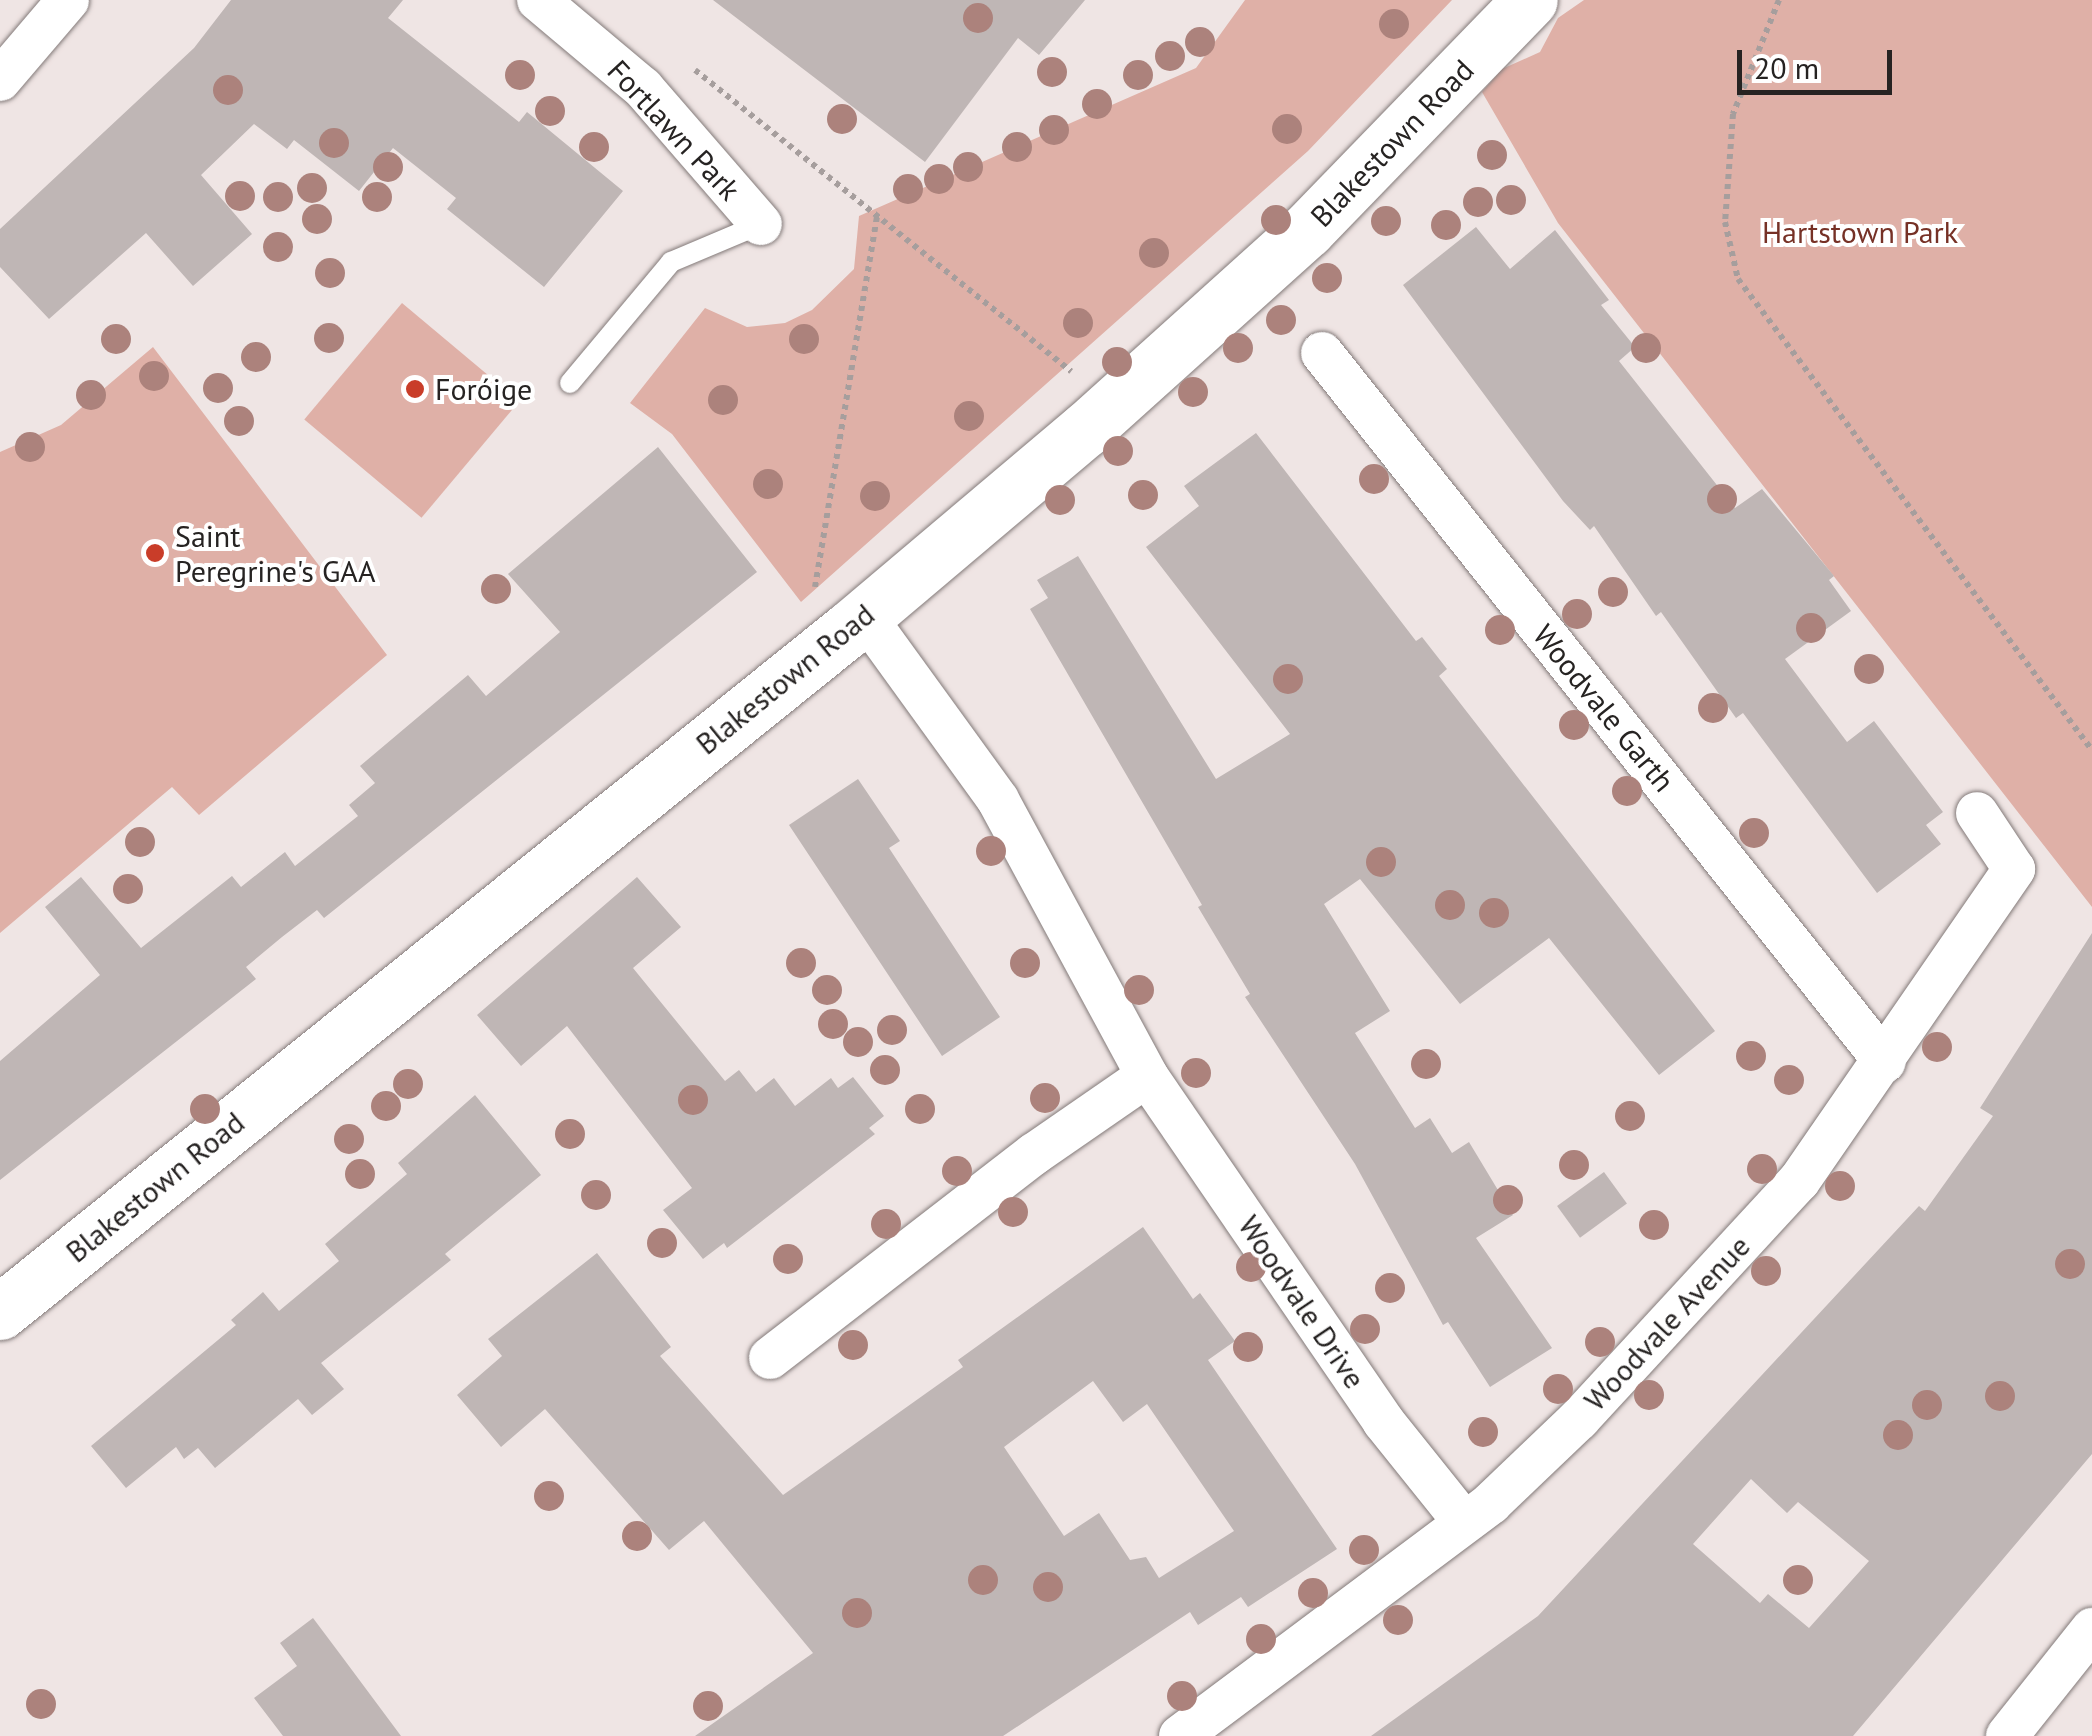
<!DOCTYPE html>
<meta charset="utf-8">
<style>
body{margin:0}
#map{position:relative;width:2092px;height:1736px;overflow:hidden;background:#efe5e4;font-family:"PT Sans",sans-serif}
div>[style]{position:absolute}
[style*='--x']{left:calc(var(--x)*1px);top:calc(var(--y)*1px);width:calc(var(--w)*1px);rotate:calc(var(--a)*1deg)}
.green>*{inset:0;background:#dfb0a7;transform-origin:0 0}
.building>*{inset:0;background:#bfb6b5;transform-origin:0 0}
.path>*{height:6px;margin-top:-3px;transform-origin:0;background:repeating-linear-gradient(90deg,#a69e9d 0 5px,transparent 0 10px)}
.roads{filter:drop-shadow(0 0 2px #837a79) drop-shadow(0 0 2px #837a79)}
.lane>*{height:20px;margin:-10px;padding:0 10px;transform-origin:10px;border-radius:10px;background:#fff}
.street>*{height:42px;margin:-21px;padding:0 21px;transform-origin:21px;border-radius:21px;background:#fff}
.secondary>*{height:55px;margin:-27.5px;padding:0 27.5px;transform-origin:27.5px;border-radius:27.5px;background:#fff}
.trees>*{width:30px;height:30px;margin:-15px;border-radius:50%;background:#ac827c}
.dots>*{width:28px;height:28px;translate:-50% -50%;box-sizing:border-box;border:5px solid #fff;border-radius:50%}
span{translate:-50% -50%;white-space:nowrap;text-align:center;line-height:1.15;-webkit-text-stroke:8px #fff;paint-order:stroke}
.street-label{font-size:30px;color:#262322}
.park-label{font-size:30px;color:#763126}
.poi-label{font-size:30px;color:#262322}
.left{translate:0 -50%;text-align:left}
.scale{position:absolute;left:1737px;top:50px;width:155px;height:45px;box-sizing:border-box;border:5px solid #262322;border-top:0;padding-left:12px;font-size:30px;line-height:35px;white-space:nowrap;color:#262322;-webkit-text-stroke:8px #fff;paint-order:stroke}
</style>
<div id="map">
<div class="green">
<div style="clip-path:polygon(1245px 0,1452px 0,1308px 151px,801px 602px,672px 434px,630px 403px,705px 308px,747px 327px,785px 323px,812px 310px,854px 269px,859px 216px,1196px 68px)"></div>
<div style="clip-path:polygon(1584px 0,2092px 0,2092px 907px,1558px 223px,1482px 92px,1502px 69px,1540px 52px,1558px 18px)"></div>
<div style="left:402px;top:303px;width:153px;height:152px;rotate:40deg"></div>
<div style="clip-path:polygon(153px 347px,387px 655px,199px 815px,172px 787px,0 933px,0 452px,61px 425px)"></div>
</div>
<div class="building">
<div style="clip-path:polygon(231px 0,403px 0,388px 18px,519px 122px,527px 112px,623px 191px,544px 287px,447px 209px,456px 198px,393px 148px,359px 191px,294px 140px,287px 149px,254px 124px,201px 175px,252px 234px,193px 286px,146px 233px,49px 319px,0 267px,0 229px,194px 48px)"></div>
<div style="clip-path:polygon(713px 0,1085px 0,1039px 55px,1018px 38px,925px 162px)"></div>
<div style="clip-path:polygon(1476px 227px,1510px 269px,1555px 230px,1609px 300px,1601px 305px,1635px 347px,1619px 361px,1735px 508px,1762px 489px,1834px 576px,1829px 580px,1851px 611px,1785px 659px,1847px 742px,1874px 721px,1943px 812px,1926px 825px,1941px 844px,1877px 893px,1743px 713px,1736px 718px,1661px 612px,1656px 616px,1594px 526px,1590px 530px,1563px 501px,1403px 285px)"></div>
<div style="clip-path:polygon(1256px 433px,1416px 641px,1422px 637px,1447px 669px,1439px 676px,1715px 1031px,1659px 1075px,1549px 938px,1460px 1004px,1360px 879px,1324px 904px,1390px 1011px,1355px 1033px,1415px 1128px,1430px 1118px,1452px 1153px,1469px 1142px,1513px 1215px,1476px 1238px,1552px 1348px,1490px 1387px,1448px 1322px,1443px 1325px,1355px 1164px,1245px 997px,1250px 994px,1198px 907px,1202px 905px,1030px 609px,1048px 598px,1037px 580px,1078px 556px,1216px 779px,1290px 734px,1146px 547px,1199px 506px,1184px 486px)"></div>
<div style="clip-path:polygon(658px 447px,757px 572px,324px 918px,317px 910px,282px 937px,246px 967px,256px 979px,0 1180px,0 1061px,100px 975px,45px 907px,81px 877px,141px 948px,232px 876px,241px 887px,285px 852px,295px 866px,358px 816px,349px 805px,375px 783px,360px 766px,468px 675px,486px 696px,560px 632px,508px 574px)"></div>
<div style="clip-path:polygon(858px 779px,900px 841px,889px 848px,1000px 1017px,942px 1056px,789px 825px)"></div>
<div style="clip-path:polygon(637px 877px,681px 927px,633px 968px,725px 1081px,739px 1070px,756px 1092px,774px 1078px,795px 1106px,831px 1078px,838px 1088px,853px 1077px,884px 1116px,869px 1128px,875px 1134px,727px 1248px,724px 1243px,703px 1259px,663px 1210px,692px 1188px,567px 1026px,521px 1066px,477px 1015px)"></div>
<div style="clip-path:polygon(evenodd,2092px 933px,2092px 1454px,1853px 1736px,1371px 1736px,1538px 1616px,1919px 1206px,1925px 1211px,1993px 1116px,1980px 1108px,2092px 933px,1751px 1479px,1787px 1513px,1798px 1502px,1869px 1561px,1809px 1628px,1768px 1594px,1760px 1603px,1693px 1544px,1751px 1479px)"></div>
<div style="clip-path:polygon(475px 1095px,541px 1175px,445px 1254px,451px 1260px,321px 1363px,344px 1389px,312px 1415px,298px 1399px,215px 1468px,198px 1448px,184px 1459px,176px 1447px,126px 1488px,91px 1446px,236px 1325px,231px 1320px,263px 1292px,279px 1311px,339px 1261px,325px 1244px,407px 1174px,398px 1163px)"></div>
<div style="left:1604px;top:1172px;width:39px;height:58px;rotate:54deg"></div>
<div style="clip-path:polygon(evenodd,1143px 1227px,1193px 1299px,1200px 1293px,1235px 1341px,1208px 1360px,1337px 1549px,1248px 1607px,1241px 1597px,1198px 1625px,1190px 1612px,1003px 1736px,695px 1736px,813px 1653px,704px 1521px,669px 1550px,545px 1409px,501px 1447px,457px 1395px,502px 1356px,488px 1339px,597px 1253px,671px 1347px,660px 1356px,783px 1495px,963px 1367px,958px 1360px,1143px 1227px,1093px 1381px,1123px 1422px,1147px 1404px,1234px 1531px,1159px 1578px,1146px 1557px,1130px 1560px,1099px 1513px,1064px 1536px,1004px 1447px,1093px 1381px)"></div>
<div style="clip-path:polygon(313px 1618px,343px 1658px,401px 1736px,283px 1736px,254px 1698px,297px 1666px,280px 1643px)"></div>
</div>
<div class="path">
<div style="--x:1779;--y:0;--w:123;--a:112"></div>
<div style="--x:1733;--y:114;--w:108;--a:94.2"></div>
<div style="--x:1725;--y:222;--w:58;--a:77.2"></div>
<div style="--x:1738;--y:279;--w:589;--a:53.07"></div>
<div style="--x:695;--y:70;--w:482;--a:38.7"></div>
<div style="--x:815;--y:587;--w:377;--a:-80.5"></div>
</div>
<div class="roads">
<div class="lane">
<div style="--x:570;--y:383;--w:158;--a:-50.1"></div>
<div style="--x:671;--y:262;--w:98;--a:-22.9"></div>
</div>
<div class="street">
<div style="--x:538;--y:0;--w:137;--a:40"></div>
<div style="--x:643;--y:88;--w:180;--a:49.1"></div>
<div style="--x:0;--y:80;--w:105;--a:-49.6"></div>
<div style="--x:1322;--y:353;--w:905;--a:51.55"></div>
<div style="--x:865;--y:616;--w:227;--a:54.1"></div>
<div style="--x:998;--y:800;--w:314;--a:61.6"></div>
<div style="--x:1147;--y:1076;--w:418;--a:55.6"></div>
<div style="--x:1383;--y:1421;--w:129;--a:51.3"></div>
<div style="--x:770;--y:1358;--w:334;--a:-37.7"></div>
<div style="--x:1034;--y:1154;--w:137;--a:-34.6"></div>
<div style="--x:1180;--y:1736;--w:389;--a:-36.8"></div>
<div style="--x:1491;--y:1503;--w:122;--a:-43.7"></div>
<div style="--x:1579;--y:1419;--w:324;--a:-47.3"></div>
<div style="--x:1799;--y:1181;--w:379;--a:-55.4"></div>
<div style="--x:2014;--y:869;--w:67;--a:-123.5"></div>
<div style="--x:2007;--y:1736;--w:137;--a:-51.5"></div>
</div>
<div class="secondary">
<div style="--x:0;--y:1312;--w:1090;--a:-38.82"></div>
<div style="--x:849;--y:629;--w:310;--a:-40.2"></div>
<div style="--x:1086;--y:429;--w:297;--a:-42"></div>
<div style="--x:1307;--y:230;--w:320;--a:-45.9"></div>
</div>
</div>
<div class="trees">
<div style="left:978px;top:18px"></div>
<div style="left:1394px;top:24px"></div>
<div style="left:1200px;top:42px"></div>
<div style="left:1170px;top:56px"></div>
<div style="left:1052px;top:72px"></div>
<div style="left:520px;top:75px"></div>
<div style="left:1138px;top:75px"></div>
<div style="left:228px;top:90px"></div>
<div style="left:1097px;top:104px"></div>
<div style="left:550px;top:111px"></div>
<div style="left:842px;top:119px"></div>
<div style="left:1287px;top:129px"></div>
<div style="left:1054px;top:130px"></div>
<div style="left:334px;top:143px"></div>
<div style="left:594px;top:147px"></div>
<div style="left:1017px;top:147px"></div>
<div style="left:1492px;top:155px"></div>
<div style="left:388px;top:167px"></div>
<div style="left:968px;top:167px"></div>
<div style="left:939px;top:179px"></div>
<div style="left:312px;top:188px"></div>
<div style="left:908px;top:189px"></div>
<div style="left:240px;top:196px"></div>
<div style="left:278px;top:197px"></div>
<div style="left:377px;top:197px"></div>
<div style="left:1511px;top:200px"></div>
<div style="left:1478px;top:202px"></div>
<div style="left:317px;top:219px"></div>
<div style="left:1276px;top:220px"></div>
<div style="left:1386px;top:221px"></div>
<div style="left:1446px;top:225px"></div>
<div style="left:278px;top:247px"></div>
<div style="left:1154px;top:253px"></div>
<div style="left:330px;top:273px"></div>
<div style="left:1327px;top:278px"></div>
<div style="left:1281px;top:320px"></div>
<div style="left:1078px;top:323px"></div>
<div style="left:329px;top:338px"></div>
<div style="left:116px;top:339px"></div>
<div style="left:804px;top:339px"></div>
<div style="left:1238px;top:348px"></div>
<div style="left:1646px;top:348px"></div>
<div style="left:256px;top:357px"></div>
<div style="left:1117px;top:362px"></div>
<div style="left:154px;top:376px"></div>
<div style="left:218px;top:388px"></div>
<div style="left:1193px;top:392px"></div>
<div style="left:91px;top:395px"></div>
<div style="left:723px;top:400px"></div>
<div style="left:969px;top:416px"></div>
<div style="left:239px;top:421px"></div>
<div style="left:30px;top:447px"></div>
<div style="left:1118px;top:451px"></div>
<div style="left:1374px;top:479px"></div>
<div style="left:768px;top:484px"></div>
<div style="left:1143px;top:495px"></div>
<div style="left:875px;top:496px"></div>
<div style="left:1722px;top:499px"></div>
<div style="left:1060px;top:500px"></div>
<div style="left:496px;top:589px"></div>
<div style="left:1613px;top:592px"></div>
<div style="left:1577px;top:614px"></div>
<div style="left:1811px;top:628px"></div>
<div style="left:1500px;top:630px"></div>
<div style="left:1869px;top:669px"></div>
<div style="left:1288px;top:679px"></div>
<div style="left:1713px;top:708px"></div>
<div style="left:1574px;top:725px"></div>
<div style="left:1627px;top:791px"></div>
<div style="left:1754px;top:833px"></div>
<div style="left:140px;top:842px"></div>
<div style="left:991px;top:851px"></div>
<div style="left:1381px;top:862px"></div>
<div style="left:128px;top:889px"></div>
<div style="left:1450px;top:905px"></div>
<div style="left:1494px;top:913px"></div>
<div style="left:801px;top:963px"></div>
<div style="left:1025px;top:963px"></div>
<div style="left:827px;top:990px"></div>
<div style="left:1139px;top:990px"></div>
<div style="left:833px;top:1024px"></div>
<div style="left:892px;top:1030px"></div>
<div style="left:858px;top:1042px"></div>
<div style="left:1937px;top:1047px"></div>
<div style="left:1751px;top:1056px"></div>
<div style="left:1426px;top:1064px"></div>
<div style="left:885px;top:1070px"></div>
<div style="left:1196px;top:1073px"></div>
<div style="left:1789px;top:1080px"></div>
<div style="left:408px;top:1084px"></div>
<div style="left:1045px;top:1098px"></div>
<div style="left:693px;top:1100px"></div>
<div style="left:386px;top:1106px"></div>
<div style="left:205px;top:1109px"></div>
<div style="left:920px;top:1109px"></div>
<div style="left:1630px;top:1116px"></div>
<div style="left:570px;top:1134px"></div>
<div style="left:349px;top:1139px"></div>
<div style="left:1574px;top:1165px"></div>
<div style="left:1762px;top:1169px"></div>
<div style="left:957px;top:1171px"></div>
<div style="left:360px;top:1174px"></div>
<div style="left:1840px;top:1186px"></div>
<div style="left:596px;top:1195px"></div>
<div style="left:1508px;top:1200px"></div>
<div style="left:1013px;top:1212px"></div>
<div style="left:886px;top:1224px"></div>
<div style="left:1654px;top:1225px"></div>
<div style="left:662px;top:1243px"></div>
<div style="left:788px;top:1259px"></div>
<div style="left:2070px;top:1264px"></div>
<div style="left:1251px;top:1267px"></div>
<div style="left:1766px;top:1271px"></div>
<div style="left:1390px;top:1288px"></div>
<div style="left:1365px;top:1329px"></div>
<div style="left:1600px;top:1342px"></div>
<div style="left:853px;top:1345px"></div>
<div style="left:1248px;top:1347px"></div>
<div style="left:1558px;top:1389px"></div>
<div style="left:1649px;top:1395px"></div>
<div style="left:2000px;top:1396px"></div>
<div style="left:1927px;top:1405px"></div>
<div style="left:1483px;top:1432px"></div>
<div style="left:1898px;top:1435px"></div>
<div style="left:549px;top:1496px"></div>
<div style="left:637px;top:1536px"></div>
<div style="left:1364px;top:1550px"></div>
<div style="left:983px;top:1580px"></div>
<div style="left:1798px;top:1580px"></div>
<div style="left:1048px;top:1587px"></div>
<div style="left:1313px;top:1593px"></div>
<div style="left:857px;top:1613px"></div>
<div style="left:1398px;top:1620px"></div>
<div style="left:1261px;top:1639px"></div>
<div style="left:1182px;top:1696px"></div>
<div style="left:41px;top:1704px"></div>
<div style="left:708px;top:1706px"></div>
</div>
<div class="dots">
<div style="left:415px;top:389px;background:#c93d29"></div>
<div style="left:155px;top:553px;background:#c93d29"></div>
</div>
<div class="street-label">
<span style="left:674px;top:130px;rotate:47deg">Fortlawn Park</span>
<span style="left:1392px;top:143px;rotate:-46deg">Blakestown Road</span>
<span style="left:785px;top:679px;rotate:-39deg">Blakestown Road</span>
<span style="left:1604px;top:708px;rotate:51deg">Woodvale Garth</span>
<span style="left:155px;top:1187px;rotate:-39deg">Blakestown Road</span>
<span style="left:1302px;top:1302px;rotate:56deg">Woodvale Drive</span>
<span style="left:1667px;top:1323px;rotate:-47deg">Woodvale Avenue</span>
</div>
<div class="park-label">
<span style="left:1860px;top:232px">Hartstown Park</span>
</div>
<div class="poi-label">
<span class="left" style="left:435px;top:389px">Foróige</span>
<span class="left" style="left:175px;top:553px">Saint<br>Peregrine's GAA</span>
</div>
<div class="scale">20 m</div>
</div>
